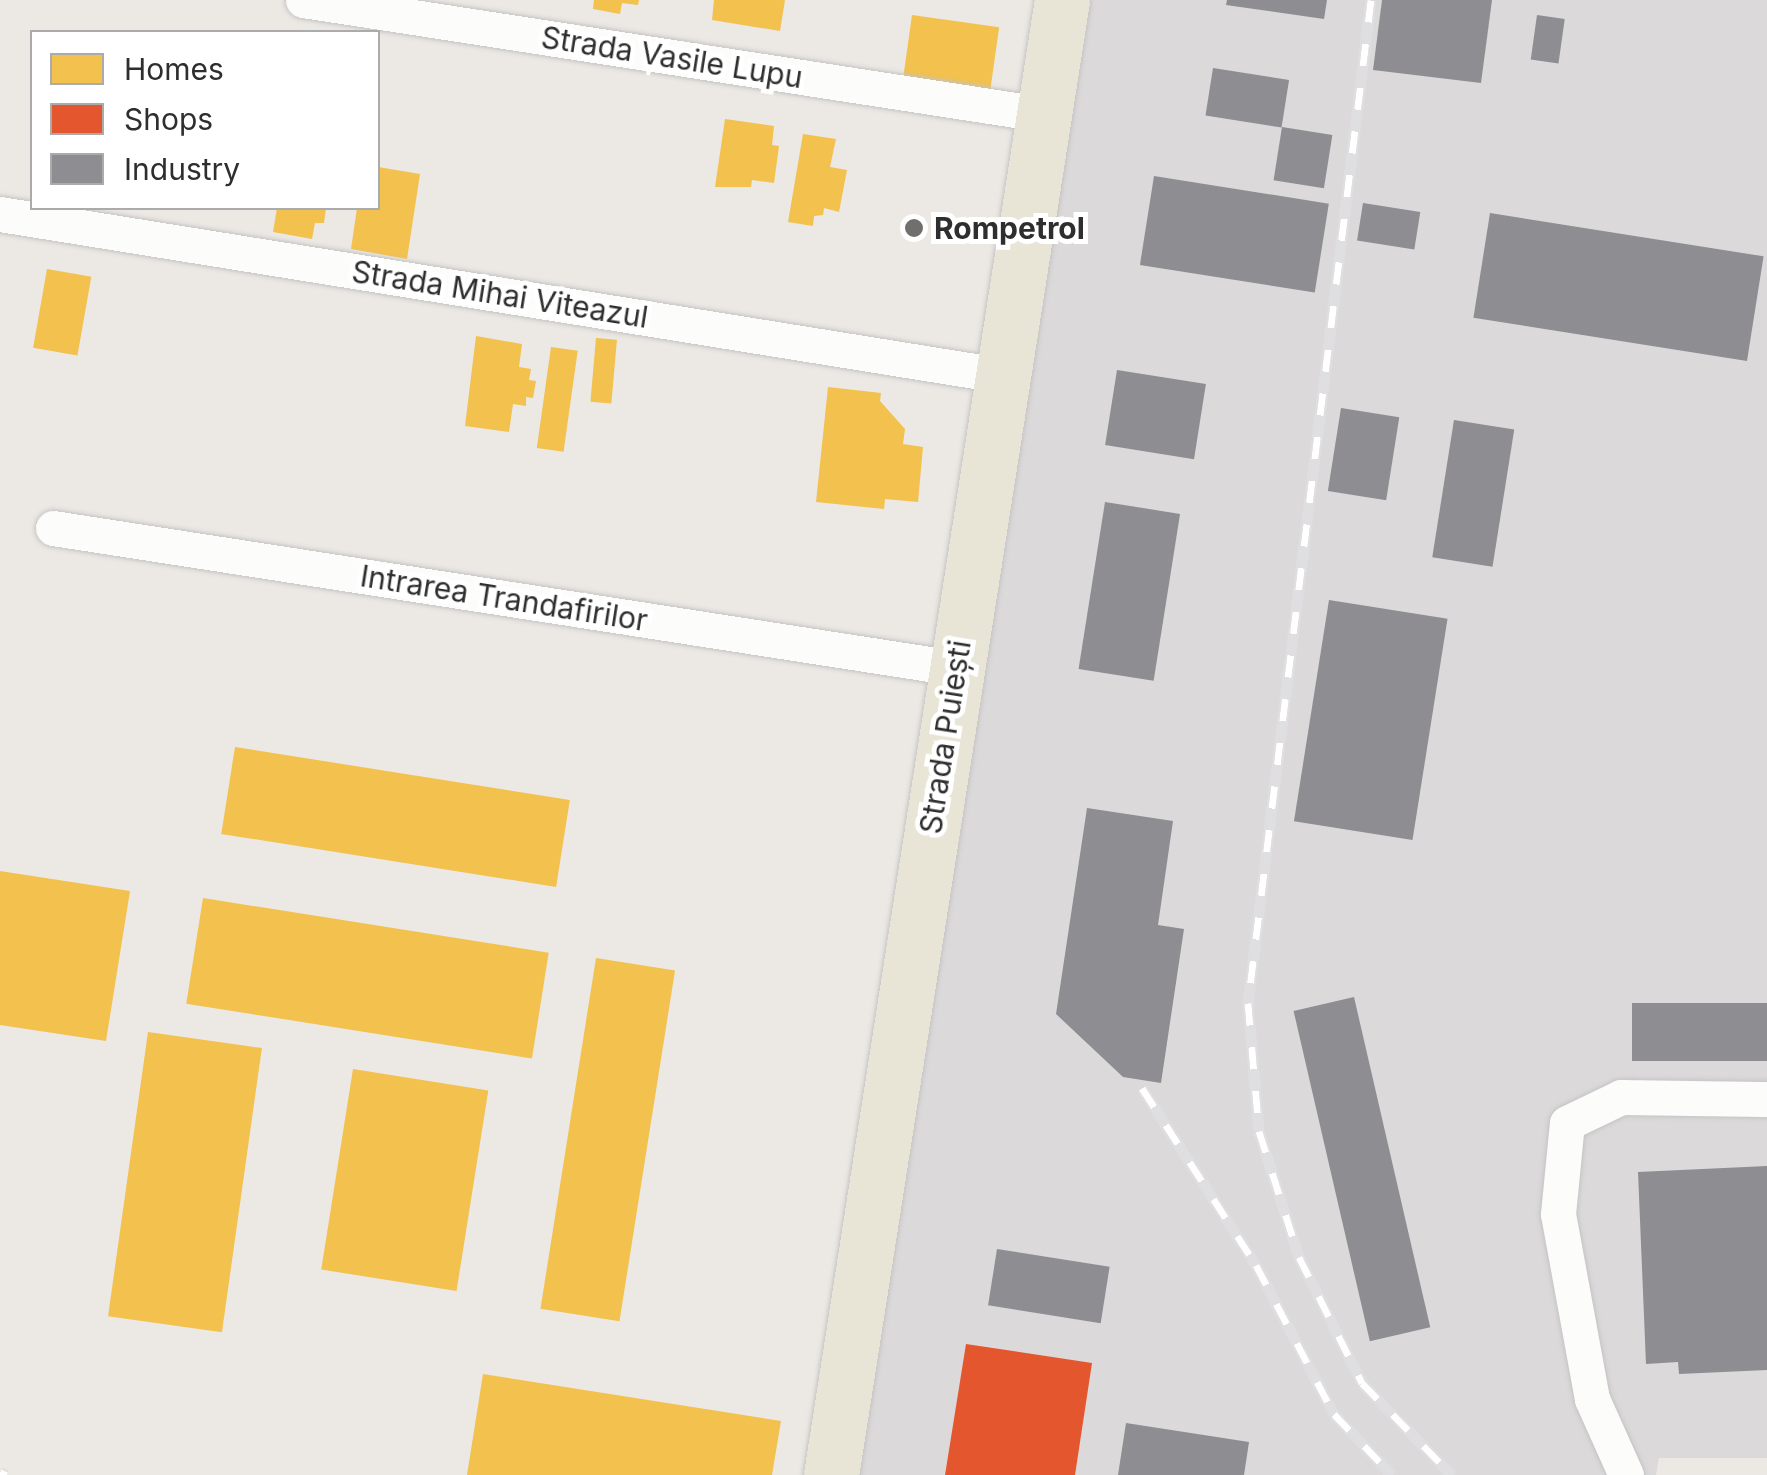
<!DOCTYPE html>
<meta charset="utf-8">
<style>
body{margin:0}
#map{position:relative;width:1767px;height:1475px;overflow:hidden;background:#ece8e4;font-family:Inter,sans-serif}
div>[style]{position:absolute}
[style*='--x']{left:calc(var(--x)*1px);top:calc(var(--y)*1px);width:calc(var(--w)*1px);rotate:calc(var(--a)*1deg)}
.industrial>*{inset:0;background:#dcd9db}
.homes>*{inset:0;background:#f2c14e;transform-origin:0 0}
.shops>*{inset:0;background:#e4572e}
.industry>*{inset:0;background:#8d8d92;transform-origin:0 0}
.roads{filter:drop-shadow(0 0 2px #c5c4c5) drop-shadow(0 0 2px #c5c4c5)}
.street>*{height:35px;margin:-17.5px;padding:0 17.5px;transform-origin:17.5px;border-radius:17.5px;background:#fcfcfb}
.primary>*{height:55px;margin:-27.5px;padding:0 27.5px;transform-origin:27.5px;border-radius:27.5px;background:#e8e4d6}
.rail>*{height:11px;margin-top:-5.5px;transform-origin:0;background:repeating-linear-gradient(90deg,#fff 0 22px,#dfdfe1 0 44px);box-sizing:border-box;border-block:2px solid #dfdfe1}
.dots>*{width:28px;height:28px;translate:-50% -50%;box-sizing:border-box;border:5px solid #fff;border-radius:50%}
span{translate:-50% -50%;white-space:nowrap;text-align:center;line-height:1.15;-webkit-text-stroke:10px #fff;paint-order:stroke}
.street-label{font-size:30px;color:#2e2e2e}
.poi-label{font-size:30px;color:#2e2e2e;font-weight:700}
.left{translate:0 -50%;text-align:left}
.legend{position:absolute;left:30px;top:30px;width:350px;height:180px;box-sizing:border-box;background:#fff;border:2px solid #ababab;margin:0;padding:12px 18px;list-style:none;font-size:30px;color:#2e2e2e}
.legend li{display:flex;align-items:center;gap:20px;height:50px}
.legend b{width:50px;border:2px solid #ababab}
</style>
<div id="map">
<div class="industrial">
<div style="clip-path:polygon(1044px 0,1767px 0,1767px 1458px,1659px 1458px,1656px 1475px,808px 1475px)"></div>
</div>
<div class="homes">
<div style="clip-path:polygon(594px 0,639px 0,638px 5px,622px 3px,620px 14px,593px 9px)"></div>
<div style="clip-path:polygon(714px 0,785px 0,780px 31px,712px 20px)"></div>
<div style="left:912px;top:15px;width:88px;height:68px;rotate:8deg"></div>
<div style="clip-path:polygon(725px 119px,774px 126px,772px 145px,779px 146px,774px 183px,752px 180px,751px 187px,715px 187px)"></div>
<div style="clip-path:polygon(803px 134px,836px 139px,830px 167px,847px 170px,839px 212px,824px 208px,823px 215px,814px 216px,813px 226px,788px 222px)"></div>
<div style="clip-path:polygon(378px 167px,420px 174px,407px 259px,351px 249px,357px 208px,378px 208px)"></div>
<div style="clip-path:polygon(277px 208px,326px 208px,324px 223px,315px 223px,312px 239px,273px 232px)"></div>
<div style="left:47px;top:269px;width:45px;height:80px;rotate:10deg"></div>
<div style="clip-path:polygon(476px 336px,522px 344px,519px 367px,531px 369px,529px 380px,536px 381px,533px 398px,526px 397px,526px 406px,513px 404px,509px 432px,465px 426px)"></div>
<div style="left:596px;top:338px;width:21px;height:64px;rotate:5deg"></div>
<div style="left:551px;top:347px;width:27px;height:102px;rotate:8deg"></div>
<div style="clip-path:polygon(828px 387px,881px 393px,880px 401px,905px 429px,903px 444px,923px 447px,918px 502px,885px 499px,884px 509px,816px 502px)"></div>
<div style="left:235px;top:747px;width:339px;height:88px;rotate:9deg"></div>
<div style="clip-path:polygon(0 871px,130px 891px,106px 1041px,0 1025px)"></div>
<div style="left:203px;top:898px;width:350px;height:107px;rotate:9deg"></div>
<div style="left:596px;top:958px;width:80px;height:355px;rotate:9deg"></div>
<div style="left:148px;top:1032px;width:115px;height:287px;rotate:8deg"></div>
<div style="left:353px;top:1069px;width:137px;height:203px;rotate:9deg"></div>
<div style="clip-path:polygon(483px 1374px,781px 1421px,772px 1475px,467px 1475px)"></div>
</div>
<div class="shops">
<div style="clip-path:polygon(966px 1344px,1092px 1363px,1075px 1475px,945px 1475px)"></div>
</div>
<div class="industry">
<div style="clip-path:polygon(1227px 0,1327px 0,1324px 19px,1226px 5px)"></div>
<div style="clip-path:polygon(1382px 0,1492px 0,1481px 83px,1373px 70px)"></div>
<div style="left:1537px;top:15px;width:28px;height:45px;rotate:8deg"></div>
<div style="left:1213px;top:68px;width:77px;height:48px;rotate:9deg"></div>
<div style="left:1282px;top:127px;width:51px;height:54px;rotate:9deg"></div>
<div style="left:1154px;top:176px;width:177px;height:90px;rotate:9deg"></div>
<div style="left:1363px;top:203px;width:58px;height:38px;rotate:9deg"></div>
<div style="left:1490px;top:213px;width:277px;height:106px;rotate:9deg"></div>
<div style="left:1117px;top:370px;width:90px;height:76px;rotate:9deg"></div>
<div style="left:1341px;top:408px;width:59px;height:84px;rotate:9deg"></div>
<div style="left:1454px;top:420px;width:61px;height:139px;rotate:9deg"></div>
<div style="left:1105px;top:502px;width:76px;height:169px;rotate:9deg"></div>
<div style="left:1329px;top:600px;width:120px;height:224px;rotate:9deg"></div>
<div style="clip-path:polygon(1087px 808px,1173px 821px,1158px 925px,1184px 929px,1161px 1083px,1123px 1077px,1056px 1014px)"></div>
<div style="left:1354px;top:997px;width:339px;height:62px;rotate:77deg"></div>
<div style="left:1767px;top:1003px;width:58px;height:135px;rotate:90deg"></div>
<div style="clip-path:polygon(1767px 1166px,1767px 1370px,1679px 1374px,1678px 1362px,1646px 1364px,1638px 1172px)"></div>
<div style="left:997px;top:1249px;width:114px;height:57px;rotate:9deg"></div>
<div style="clip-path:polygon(1126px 1423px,1249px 1442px,1244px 1475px,1118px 1475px)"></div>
</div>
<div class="roads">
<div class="street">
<div style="--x:303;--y:0;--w:747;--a:8.78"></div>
<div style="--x:0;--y:214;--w:1013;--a:9.15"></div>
<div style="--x:53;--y:528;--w:913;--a:8.82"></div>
<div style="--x:1626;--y:1475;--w:83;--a:-114.1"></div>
<div style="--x:1592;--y:1399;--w:188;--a:-100.4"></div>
<div style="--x:1558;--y:1214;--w:91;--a:-84.4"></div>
<div style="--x:1567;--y:1123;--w:60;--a:-25.7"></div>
<div style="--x:1621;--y:1097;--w:146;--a:0.8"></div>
</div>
<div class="primary">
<div style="--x:831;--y:1475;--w:1493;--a:-81.1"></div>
</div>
</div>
<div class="rail">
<div style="--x:1371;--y:0;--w:1011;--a:96.99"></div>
<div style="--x:1248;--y:1003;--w:128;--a:85.1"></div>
<div style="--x:1259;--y:1131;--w:132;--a:72.4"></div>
<div style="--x:1299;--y:1257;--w:141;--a:63.4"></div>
<div style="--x:1362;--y:1383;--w:129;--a:45.6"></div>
<div style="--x:1142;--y:1088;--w:211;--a:57.2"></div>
<div style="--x:1256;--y:1265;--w:168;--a:62.4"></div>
<div style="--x:1334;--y:1414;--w:84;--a:46.4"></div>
<div style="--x:0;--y:1472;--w:7;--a:27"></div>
</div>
<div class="dots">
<div style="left:914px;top:228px;background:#706f6e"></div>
</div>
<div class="street-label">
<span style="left:672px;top:57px;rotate:9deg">Strada Vasile Lupu</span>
<span style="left:500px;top:294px;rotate:9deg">Strada Mihai Viteazul</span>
<span style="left:504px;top:598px;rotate:9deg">Intrarea Trandafirilor</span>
<span style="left:945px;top:737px;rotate:-81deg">Strada Puiești</span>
</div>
<div class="poi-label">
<span class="left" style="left:934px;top:228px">Rompetrol</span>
</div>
<ul class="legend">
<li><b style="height:28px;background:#f2c14e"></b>Homes</li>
<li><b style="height:28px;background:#e4572e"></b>Shops</li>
<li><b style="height:28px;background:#8d8d92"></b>Industry</li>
</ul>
</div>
